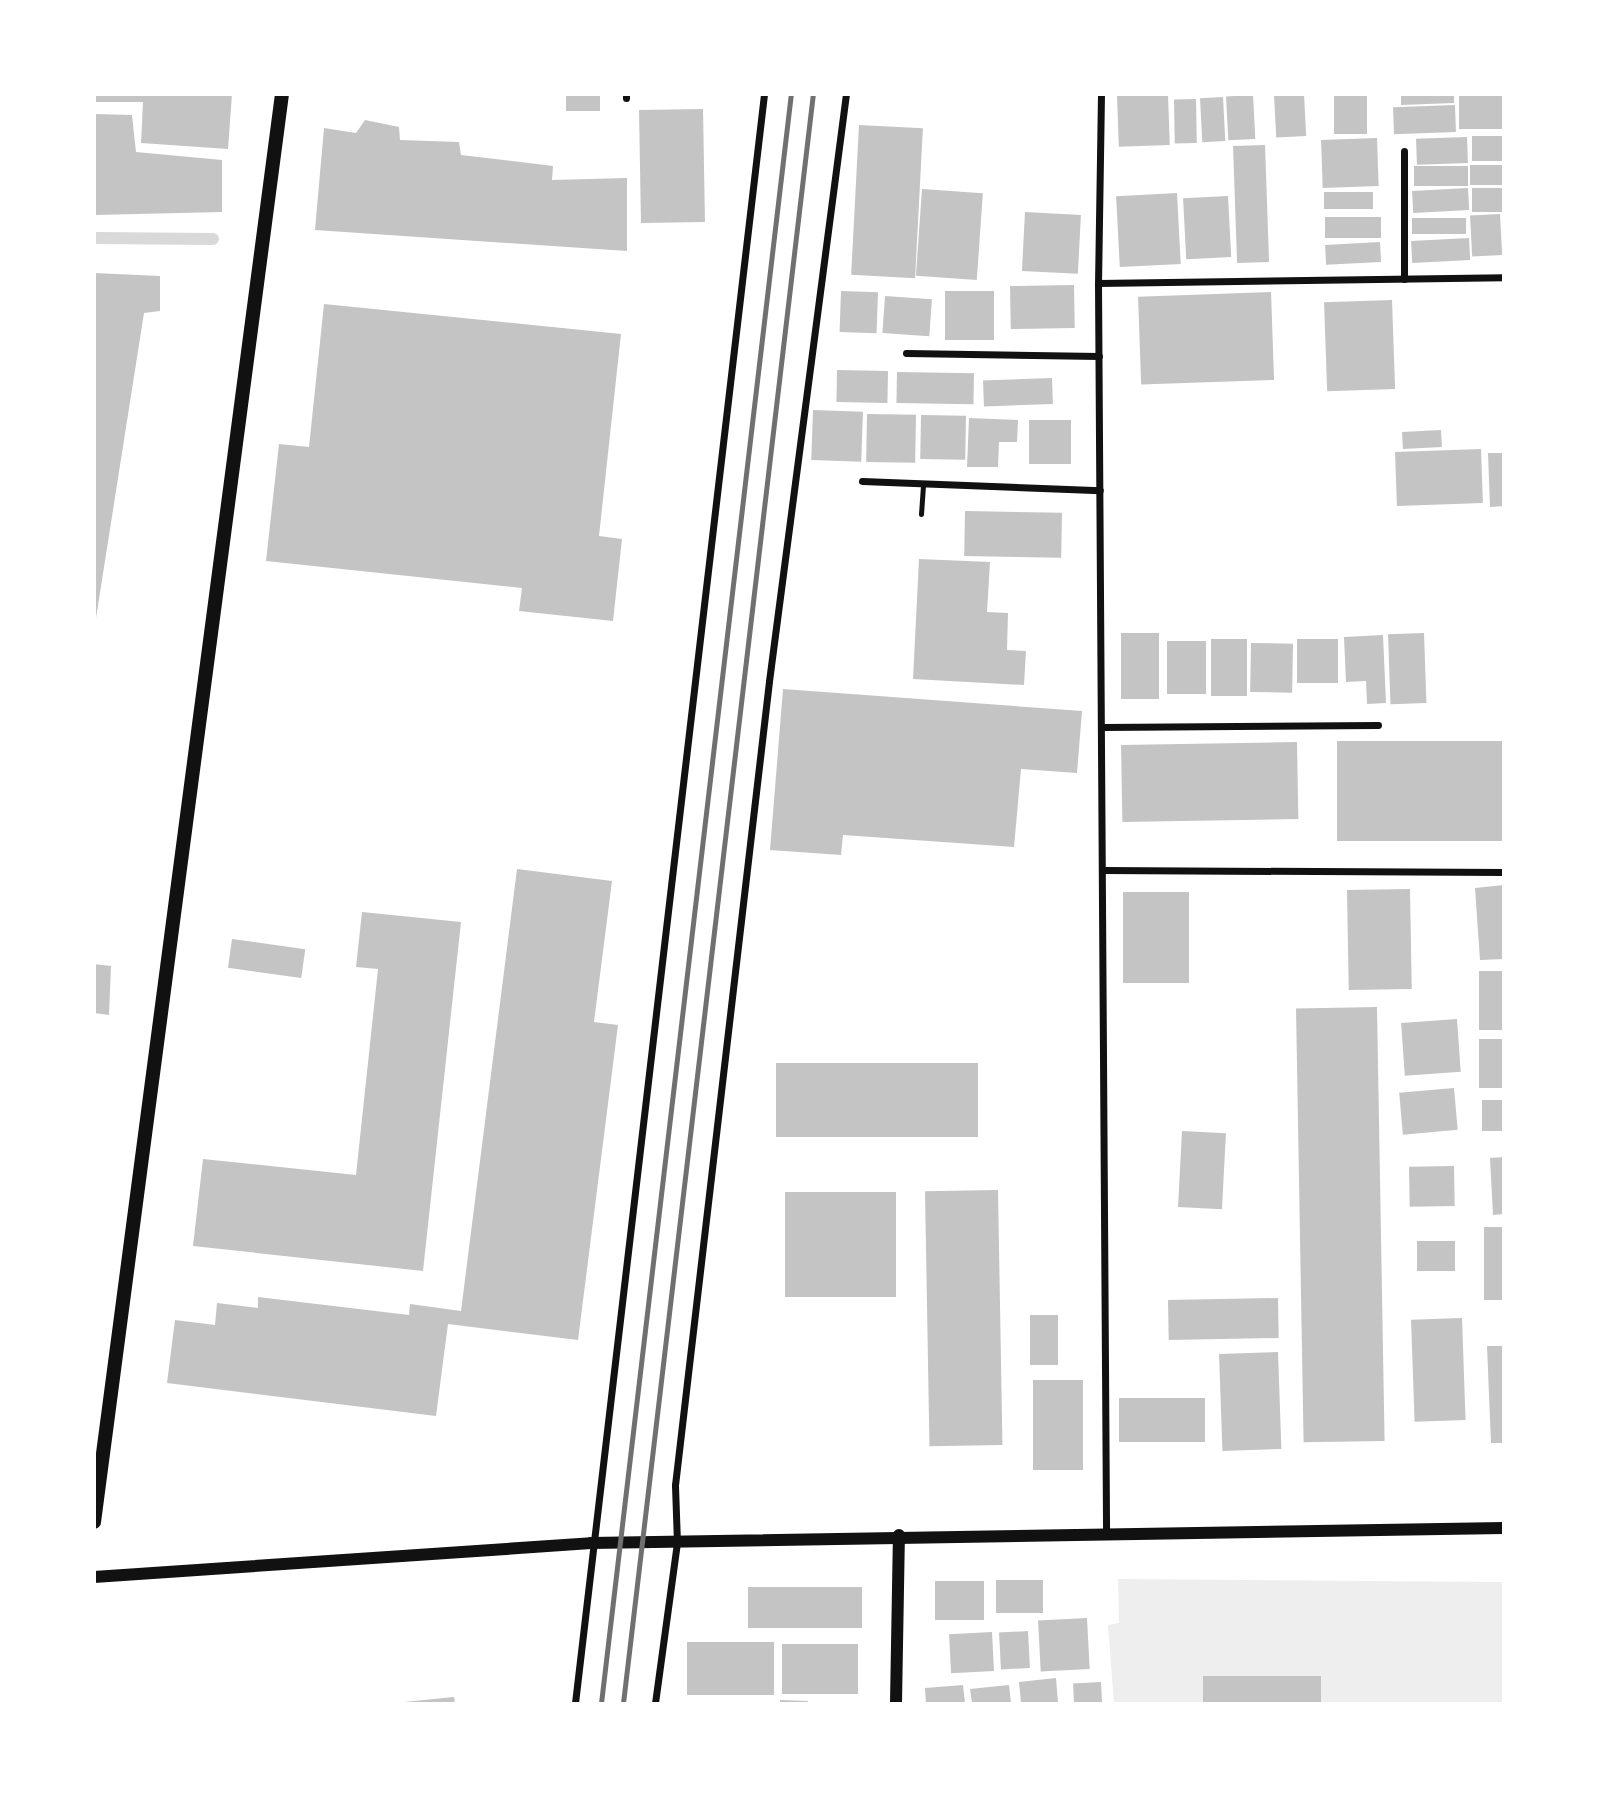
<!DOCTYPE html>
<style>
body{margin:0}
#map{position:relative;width:1598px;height:1798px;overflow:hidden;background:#fff;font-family:"Fira Sans",sans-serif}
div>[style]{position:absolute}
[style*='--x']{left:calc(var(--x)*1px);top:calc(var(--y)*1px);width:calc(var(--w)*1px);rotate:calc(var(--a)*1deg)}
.green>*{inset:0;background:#eee}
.stream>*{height:12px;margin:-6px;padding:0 6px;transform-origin:6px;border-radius:6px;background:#d9d9d9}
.building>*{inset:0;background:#c4c4c4;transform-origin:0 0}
.service>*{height:5px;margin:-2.5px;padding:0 2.5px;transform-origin:2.5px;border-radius:2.5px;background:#111}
.minor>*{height:7px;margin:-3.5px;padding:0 3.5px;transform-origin:3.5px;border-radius:3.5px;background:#111}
.tertiary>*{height:12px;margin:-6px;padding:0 6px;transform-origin:6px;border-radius:6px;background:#111}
.secondary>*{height:14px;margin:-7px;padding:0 7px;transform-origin:7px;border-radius:7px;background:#111}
.rail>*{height:5px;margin:-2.5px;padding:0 2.5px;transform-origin:2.5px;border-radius:2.5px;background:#707070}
span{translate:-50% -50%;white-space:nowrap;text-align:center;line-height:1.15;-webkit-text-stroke:5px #fff;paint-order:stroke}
.frame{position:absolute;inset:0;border:96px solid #fff;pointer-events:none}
</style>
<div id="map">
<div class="green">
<div style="clip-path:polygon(1118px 1579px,1503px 1582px,1503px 1703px,1114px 1703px,1108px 1625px,1119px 1623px)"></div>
</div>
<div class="stream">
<div style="--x:94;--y:238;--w:119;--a:0.5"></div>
</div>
<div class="building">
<div style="clip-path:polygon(94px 94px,232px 94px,228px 149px,141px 143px,143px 102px,94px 102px)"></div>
<div style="left:566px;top:94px;width:34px;height:17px"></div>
<div style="left:1168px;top:94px;width:51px;height:51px;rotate:88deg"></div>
<div style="left:1304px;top:94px;width:42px;height:30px;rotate:87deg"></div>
<div style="left:1334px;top:94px;width:33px;height:40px"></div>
<div style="clip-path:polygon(1401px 94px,1454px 94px,1454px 103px,1401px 105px)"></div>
<div style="left:1459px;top:94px;width:45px;height:35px"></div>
<div style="left:1253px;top:95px;width:44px;height:27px;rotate:87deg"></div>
<div style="left:1223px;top:97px;width:44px;height:23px;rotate:87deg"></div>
<div style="left:1196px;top:99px;width:44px;height:22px;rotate:89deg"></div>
<div style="left:1455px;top:105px;width:27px;height:62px;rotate:88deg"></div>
<div style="left:703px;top:109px;width:113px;height:64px;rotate:89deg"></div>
<div style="clip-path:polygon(94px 114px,132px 115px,136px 152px,222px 160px,222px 212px,94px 215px)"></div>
<div style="clip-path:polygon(365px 120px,399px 127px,400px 140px,459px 142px,461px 155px,553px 166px,552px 180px,627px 178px,627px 251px,315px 230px,324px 128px,356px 133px)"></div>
<div style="left:859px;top:125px;width:64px;height:150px;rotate:3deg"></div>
<div style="left:1504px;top:136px;width:25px;height:32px;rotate:90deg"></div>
<div style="left:1467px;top:137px;width:26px;height:51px;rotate:88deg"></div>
<div style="left:1377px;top:138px;width:48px;height:56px;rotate:88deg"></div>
<div style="left:1265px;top:145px;width:117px;height:32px;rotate:88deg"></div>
<div style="left:1504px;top:165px;width:20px;height:34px;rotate:90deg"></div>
<div style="left:1468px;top:166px;width:20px;height:54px;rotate:90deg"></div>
<div style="left:1468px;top:188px;width:22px;height:56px;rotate:87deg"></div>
<div style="left:1504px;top:188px;width:24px;height:32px;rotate:90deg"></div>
<div style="left:922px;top:189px;width:61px;height:87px;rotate:4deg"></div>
<div style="left:1373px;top:192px;width:17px;height:49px;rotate:90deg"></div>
<div style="left:1177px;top:193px;width:71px;height:61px;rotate:87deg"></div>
<div style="left:1228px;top:196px;width:61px;height:45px;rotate:87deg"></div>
<div style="left:1025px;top:212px;width:56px;height:59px;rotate:3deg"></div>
<div style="left:1500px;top:214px;width:41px;height:30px;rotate:87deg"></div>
<div style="left:1381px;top:217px;width:21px;height:56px;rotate:90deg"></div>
<div style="left:1466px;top:218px;width:16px;height:54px;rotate:90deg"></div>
<div style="left:1469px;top:238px;width:22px;height:58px;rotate:87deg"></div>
<div style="left:1380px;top:242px;width:20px;height:55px;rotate:87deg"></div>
<div style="clip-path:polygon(94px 273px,160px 276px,160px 311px,144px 313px,96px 618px)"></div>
<div style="left:1074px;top:285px;width:43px;height:64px;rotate:89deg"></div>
<div style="left:841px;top:291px;width:37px;height:41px;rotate:2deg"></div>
<div style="left:945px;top:291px;width:49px;height:49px"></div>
<div style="left:1271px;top:292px;width:88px;height:133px;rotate:88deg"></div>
<div style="left:885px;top:296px;width:47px;height:37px;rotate:4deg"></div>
<div style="left:1392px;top:300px;width:89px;height:68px;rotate:88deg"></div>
<div style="clip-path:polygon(324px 304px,621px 334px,599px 536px,622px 539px,613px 621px,519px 611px,522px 588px,266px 561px,279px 444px,309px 447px)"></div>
<div style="left:837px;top:370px;width:51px;height:32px;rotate:1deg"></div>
<div style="left:897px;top:372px;width:77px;height:31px;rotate:1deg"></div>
<div style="left:1052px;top:378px;width:26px;height:69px;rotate:88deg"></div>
<div style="left:813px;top:410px;width:50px;height:50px;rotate:2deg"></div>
<div style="left:867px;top:414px;width:49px;height:48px;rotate:1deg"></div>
<div style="left:921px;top:415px;width:45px;height:44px;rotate:1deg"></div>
<div style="clip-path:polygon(969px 418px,1018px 420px,1017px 442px,999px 442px,998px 467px,967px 467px)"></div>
<div style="left:1029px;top:420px;width:42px;height:44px"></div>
<div style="left:1441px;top:430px;width:17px;height:39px;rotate:87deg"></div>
<div style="left:1481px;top:449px;width:54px;height:86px;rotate:88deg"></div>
<div style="clip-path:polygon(1488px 453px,1504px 453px,1504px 506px,1490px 507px)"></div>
<div style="left:965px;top:511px;width:97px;height:45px;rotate:1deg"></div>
<div style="clip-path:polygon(919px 559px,990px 562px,987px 612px,1008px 613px,1007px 650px,1026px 651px,1024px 685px,913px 679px)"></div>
<div style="left:1121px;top:633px;width:38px;height:66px"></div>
<div style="left:1424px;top:633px;width:70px;height:36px;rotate:88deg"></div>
<div style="clip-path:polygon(1383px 635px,1386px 703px,1367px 704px,1366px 681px,1346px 682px,1344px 637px)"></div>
<div style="left:1211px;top:639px;width:36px;height:57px"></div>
<div style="left:1338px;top:639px;width:44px;height:41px;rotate:90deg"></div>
<div style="left:1167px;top:641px;width:39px;height:53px"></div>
<div style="left:1251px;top:643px;width:42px;height:49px;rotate:1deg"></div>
<div style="clip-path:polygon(783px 689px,1082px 711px,1077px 773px,1021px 769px,1014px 847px,843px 835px,841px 855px,770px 850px)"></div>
<div style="left:1504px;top:741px;width:100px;height:167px;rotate:90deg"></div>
<div style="left:1297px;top:742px;width:77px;height:176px;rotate:89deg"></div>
<div style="clip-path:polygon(517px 869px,612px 881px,594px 1022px,618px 1025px,578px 1340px,448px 1324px,436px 1416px,167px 1383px,175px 1320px,215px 1325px,217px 1303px,258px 1308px,258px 1297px,409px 1315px,410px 1304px,461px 1311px)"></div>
<div style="clip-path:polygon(1504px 885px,1504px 959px,1480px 960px,1475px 888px)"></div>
<div style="left:1410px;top:889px;width:100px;height:63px;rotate:89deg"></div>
<div style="left:1189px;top:892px;width:91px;height:66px;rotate:90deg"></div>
<div style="clip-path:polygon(362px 912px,461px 922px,423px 1271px,193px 1246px,203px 1159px,356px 1175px,378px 969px,356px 967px)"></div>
<div style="left:232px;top:939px;width:74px;height:29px;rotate:8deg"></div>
<div style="clip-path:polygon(94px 964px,111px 966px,109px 1015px,94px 1013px)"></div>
<div style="left:1504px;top:971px;width:59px;height:25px;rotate:90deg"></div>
<div style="left:1377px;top:1007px;width:434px;height:81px;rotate:89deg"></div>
<div style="left:1457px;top:1019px;width:53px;height:56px;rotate:86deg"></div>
<div style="left:1504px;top:1039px;width:49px;height:25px;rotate:90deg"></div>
<div style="left:776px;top:1063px;width:202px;height:74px"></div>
<div style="left:1454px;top:1088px;width:42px;height:55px;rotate:85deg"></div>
<div style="left:1504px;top:1100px;width:31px;height:22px;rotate:90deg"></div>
<div style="left:1182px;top:1131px;width:44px;height:76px;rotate:3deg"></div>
<div style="clip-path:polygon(1504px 1157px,1504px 1214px,1493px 1215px,1490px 1158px)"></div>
<div style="left:1454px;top:1166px;width:40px;height:45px;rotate:89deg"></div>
<div style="left:998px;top:1190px;width:255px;height:73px;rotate:89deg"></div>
<div style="left:785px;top:1192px;width:111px;height:105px"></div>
<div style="left:1484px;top:1227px;width:20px;height:73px"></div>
<div style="left:1417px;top:1241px;width:38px;height:30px"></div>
<div style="left:1278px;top:1298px;width:40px;height:110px;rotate:89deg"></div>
<div style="left:1030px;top:1315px;width:28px;height:50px"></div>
<div style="left:1462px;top:1318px;width:102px;height:51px;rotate:88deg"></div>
<div style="clip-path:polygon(1487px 1346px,1504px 1346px,1504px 1443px,1491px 1443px)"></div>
<div style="left:1278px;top:1352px;width:97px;height:59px;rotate:88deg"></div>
<div style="left:1033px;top:1380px;width:50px;height:90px"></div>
<div style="left:1205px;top:1398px;width:44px;height:86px;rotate:90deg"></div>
<div style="left:996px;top:1580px;width:47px;height:33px"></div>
<div style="left:935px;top:1581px;width:49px;height:39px"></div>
<div style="left:748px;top:1587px;width:114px;height:41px"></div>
<div style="left:1087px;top:1618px;width:51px;height:49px;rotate:87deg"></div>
<div style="left:1028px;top:1631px;width:37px;height:29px;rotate:87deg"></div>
<div style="left:992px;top:1632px;width:39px;height:43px;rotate:87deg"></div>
<div style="left:687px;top:1642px;width:87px;height:53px"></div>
<div style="left:858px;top:1644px;width:50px;height:76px;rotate:90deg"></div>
<div style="left:1203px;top:1676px;width:118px;height:26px"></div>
<div style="clip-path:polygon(1056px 1678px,1058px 1703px,1021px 1703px,1019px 1682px)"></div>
<div style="left:1101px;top:1682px;width:21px;height:28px;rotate:87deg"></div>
<div style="clip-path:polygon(963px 1685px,965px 1703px,926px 1703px,925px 1688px)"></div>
<div style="clip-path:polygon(1009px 1685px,1011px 1703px,972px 1703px,970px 1689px)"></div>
<div style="clip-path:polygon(454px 1697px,455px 1703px,405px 1703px,404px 1702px)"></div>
<div style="clip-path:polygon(780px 1700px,808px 1701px,808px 1703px,780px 1703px)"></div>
</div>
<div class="service">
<div style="--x:921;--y:514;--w:30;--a:-86"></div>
</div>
<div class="minor">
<div style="--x:626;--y:94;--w:4;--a:90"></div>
<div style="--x:1101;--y:94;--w:189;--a:90.9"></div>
<div style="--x:1098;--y:283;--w:1250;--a:89.63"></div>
<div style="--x:1404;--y:151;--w:128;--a:90"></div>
<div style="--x:1098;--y:283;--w:406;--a:-0.8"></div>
<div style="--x:906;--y:353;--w:193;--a:0.9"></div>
<div style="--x:862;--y:481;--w:238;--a:2.2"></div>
<div style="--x:1102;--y:727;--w:276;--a:-0.4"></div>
<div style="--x:1103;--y:870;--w:401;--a:0.3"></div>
<div style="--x:575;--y:1703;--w:1620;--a:-83.3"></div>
<div style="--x:655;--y:1703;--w:162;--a:-82.2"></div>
<div style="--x:677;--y:1543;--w:58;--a:-92"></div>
<div style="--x:675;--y:1485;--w:809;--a:-83.33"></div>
<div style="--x:769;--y:681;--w:592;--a:-82.53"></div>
</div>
<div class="tertiary">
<div style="--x:94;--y:1577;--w:498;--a:-3.9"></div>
<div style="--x:591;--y:1543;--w:913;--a:-0.94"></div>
<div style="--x:896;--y:1703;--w:168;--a:-89"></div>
</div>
<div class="secondary">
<div style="--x:94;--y:1522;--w:1440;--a:-82.5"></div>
</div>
<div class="rail">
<div style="--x:601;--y:1703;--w:1620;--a:-83.27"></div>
<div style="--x:623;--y:1703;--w:1620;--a:-83.27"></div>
</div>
<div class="frame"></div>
</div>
